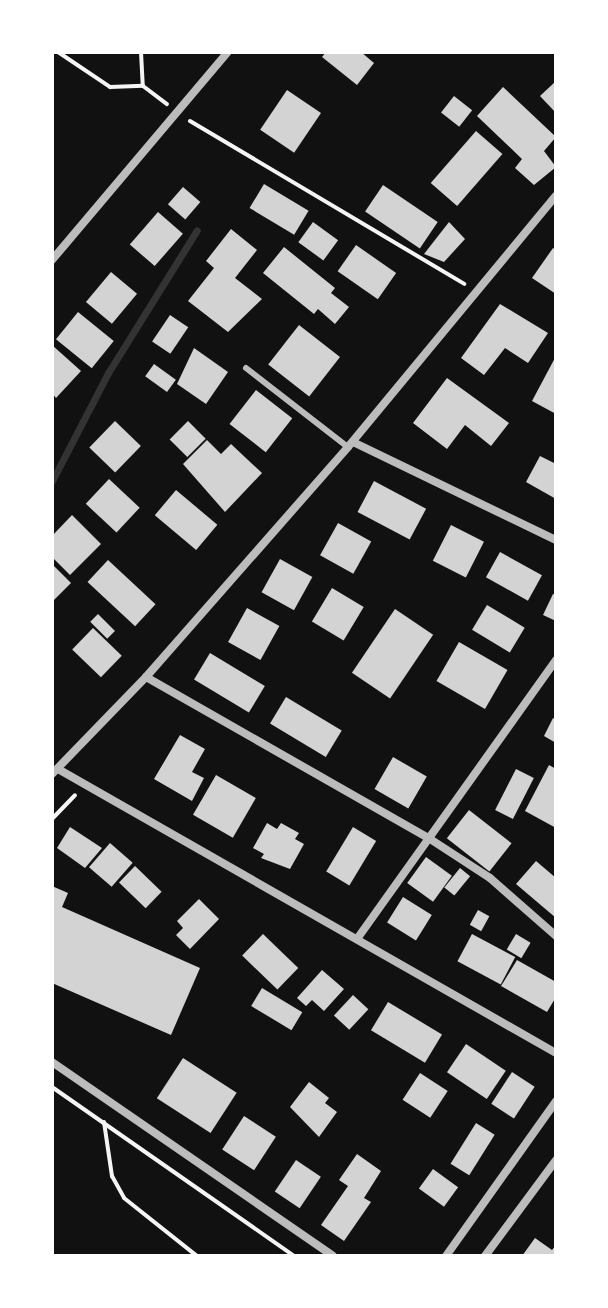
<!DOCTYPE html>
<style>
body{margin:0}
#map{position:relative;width:608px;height:1308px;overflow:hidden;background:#111;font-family:"Fira Sans Condensed",sans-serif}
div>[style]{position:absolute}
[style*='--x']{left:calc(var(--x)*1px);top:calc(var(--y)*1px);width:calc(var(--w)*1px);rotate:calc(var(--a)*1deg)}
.stream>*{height:7px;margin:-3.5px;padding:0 3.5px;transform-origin:3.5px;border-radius:3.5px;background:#333}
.building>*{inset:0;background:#d3d3d3;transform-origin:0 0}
.path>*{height:4px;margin:-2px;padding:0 2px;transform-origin:2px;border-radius:2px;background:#f5f5f5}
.service>*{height:6px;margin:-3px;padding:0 3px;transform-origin:3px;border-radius:3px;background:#bcbcbc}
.minor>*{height:8px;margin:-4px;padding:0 4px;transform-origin:4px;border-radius:4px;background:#bcbcbc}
span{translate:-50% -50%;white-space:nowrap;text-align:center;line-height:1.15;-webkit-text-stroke:8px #fff;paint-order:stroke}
.frame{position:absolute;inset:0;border:54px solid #fff;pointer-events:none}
</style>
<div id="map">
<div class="stream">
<div style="--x:52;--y:481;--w:122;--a:-62.6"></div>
<div style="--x:108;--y:373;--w:168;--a:-58.1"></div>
</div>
<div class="building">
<div style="clip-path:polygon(326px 52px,361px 52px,374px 63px,357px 85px,322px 57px)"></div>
<div style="clip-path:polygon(556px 81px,556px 113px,540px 96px)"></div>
<div style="clip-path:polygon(503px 87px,556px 137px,544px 151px,556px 167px,534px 185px,515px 168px,522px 159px,477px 116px)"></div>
<div style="left:287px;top:90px;width:41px;height:48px;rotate:34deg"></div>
<div style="left:454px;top:96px;width:23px;height:21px;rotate:38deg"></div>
<div style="left:476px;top:131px;width:35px;height:69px;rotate:41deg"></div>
<div style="left:264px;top:184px;width:52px;height:28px;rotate:31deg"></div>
<div style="left:383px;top:185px;width:66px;height:32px;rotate:34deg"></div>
<div style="left:183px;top:187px;width:23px;height:23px;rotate:41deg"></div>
<div style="left:158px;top:212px;width:33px;height:43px;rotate:41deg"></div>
<div style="left:313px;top:222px;width:31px;height:25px;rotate:36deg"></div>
<div style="clip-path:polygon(449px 222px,465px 239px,444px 262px,424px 254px)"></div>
<div style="clip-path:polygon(231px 229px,257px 250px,235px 278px,262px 299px,228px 332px,188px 301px,214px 268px,206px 261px)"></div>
<div style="left:356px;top:245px;width:49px;height:32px;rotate:35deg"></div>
<div style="clip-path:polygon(284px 247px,335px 288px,331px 293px,349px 307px,335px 324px,318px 309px,314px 314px,263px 273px)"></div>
<div style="clip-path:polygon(553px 248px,556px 250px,556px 294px,532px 278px)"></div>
<div style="left:111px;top:272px;width:34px;height:39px;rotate:40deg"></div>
<div style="clip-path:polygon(500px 304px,548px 333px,528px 363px,505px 348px,484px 375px,461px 358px)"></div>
<div style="left:78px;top:312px;width:46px;height:35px;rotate:39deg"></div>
<div style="left:170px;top:315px;width:22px;height:32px;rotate:34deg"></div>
<div style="left:299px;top:325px;width:52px;height:50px;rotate:38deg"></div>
<div style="clip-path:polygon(52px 345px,81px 371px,56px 398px,52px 393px)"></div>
<div style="clip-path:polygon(194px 348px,228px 372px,206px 404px,177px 384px)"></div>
<div style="clip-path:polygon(556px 356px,556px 414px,532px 401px)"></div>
<div style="left:154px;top:364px;width:27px;height:15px;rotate:36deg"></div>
<div style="clip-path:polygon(447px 378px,509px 423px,491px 446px,465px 425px,447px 449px,413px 423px)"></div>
<div style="left:256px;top:390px;width:46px;height:43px;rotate:38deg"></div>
<div style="left:115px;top:421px;width:36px;height:37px;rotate:44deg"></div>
<div style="left:188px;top:421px;width:25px;height:26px;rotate:45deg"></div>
<div style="clip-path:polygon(207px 440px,221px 454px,231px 444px,262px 473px,225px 512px,183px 464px)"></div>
<div style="clip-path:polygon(540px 456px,556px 464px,556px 499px,526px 482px)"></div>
<div style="left:109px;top:479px;width:42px;height:34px;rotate:43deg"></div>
<div style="left:374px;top:481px;width:59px;height:35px;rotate:28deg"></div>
<div style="left:176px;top:490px;width:54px;height:33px;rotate:40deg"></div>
<div style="clip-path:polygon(72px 515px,101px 544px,70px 575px,52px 557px,52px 536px)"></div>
<div style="left:338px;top:523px;width:38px;height:37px;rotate:29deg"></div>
<div style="left:451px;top:525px;width:37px;height:40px;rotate:27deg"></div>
<div style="left:500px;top:552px;width:48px;height:29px;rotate:29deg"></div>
<div style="left:280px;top:559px;width:37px;height:38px;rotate:29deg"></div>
<div style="left:108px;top:560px;width:65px;height:30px;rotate:43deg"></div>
<div style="clip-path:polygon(52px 564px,71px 583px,52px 602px)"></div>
<div style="left:332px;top:588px;width:37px;height:39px;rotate:31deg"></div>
<div style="clip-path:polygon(553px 594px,556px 595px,556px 621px,543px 615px)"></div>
<div style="left:487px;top:605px;width:44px;height:29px;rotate:31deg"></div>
<div style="left:247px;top:608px;width:37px;height:39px;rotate:29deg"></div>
<div style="left:395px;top:609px;width:46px;height:77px;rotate:34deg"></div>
<div style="left:98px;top:614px;width:24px;height:11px;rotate:45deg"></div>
<div style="left:93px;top:628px;width:40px;height:30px;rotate:44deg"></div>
<div style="left:459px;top:642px;width:56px;height:45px;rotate:30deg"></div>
<div style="left:210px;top:653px;width:64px;height:31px;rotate:31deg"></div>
<div style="left:286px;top:697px;width:65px;height:31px;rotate:31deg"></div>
<div style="clip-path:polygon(553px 718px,556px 720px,556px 743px,544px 736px)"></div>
<div style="clip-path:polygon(180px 735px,205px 749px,192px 772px,204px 778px,192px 801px,154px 779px)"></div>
<div style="left:393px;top:757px;width:39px;height:37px;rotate:30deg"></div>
<div style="clip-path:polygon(549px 765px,556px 769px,556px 828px,525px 811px)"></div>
<div style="left:516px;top:769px;width:20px;height:46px;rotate:27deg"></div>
<div style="left:216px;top:775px;width:46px;height:46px;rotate:30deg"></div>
<div style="left:469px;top:810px;width:54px;height:36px;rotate:38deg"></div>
<div style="clip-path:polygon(267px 823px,277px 829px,281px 823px,299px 833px,295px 839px,304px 844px,290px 869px,261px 858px,264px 854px,253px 848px)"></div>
<div style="clip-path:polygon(70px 827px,102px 848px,85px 868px,57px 848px)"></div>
<div style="left:353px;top:827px;width:27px;height:52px;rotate:31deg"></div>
<div style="left:110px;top:843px;width:30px;height:32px;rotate:41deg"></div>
<div style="left:426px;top:857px;width:32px;height:32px;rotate:36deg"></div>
<div style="clip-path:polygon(536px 861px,556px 878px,556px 918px,516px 884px)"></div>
<div style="left:135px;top:866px;width:37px;height:23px;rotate:44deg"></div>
<div style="left:460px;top:868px;width:13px;height:25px;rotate:39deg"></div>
<div style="clip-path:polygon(52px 886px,68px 893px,62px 907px,200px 968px,171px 1035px,52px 983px)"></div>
<div style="left:403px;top:897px;width:34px;height:30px;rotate:32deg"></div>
<div style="clip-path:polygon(199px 899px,219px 919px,190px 949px,176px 935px,183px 928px,177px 921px)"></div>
<div style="left:478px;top:910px;width:13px;height:17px;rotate:29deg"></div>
<div style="left:263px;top:934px;width:49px;height:30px;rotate:44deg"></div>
<div style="left:472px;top:934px;width:49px;height:31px;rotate:28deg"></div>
<div style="left:516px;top:934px;width:17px;height:18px;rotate:31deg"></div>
<div style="clip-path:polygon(517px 960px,556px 982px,556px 997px,547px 1012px,501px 986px)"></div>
<div style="clip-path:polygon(322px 970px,344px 989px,324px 1011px,312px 1000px,306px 1006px,297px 998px)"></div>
<div style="left:262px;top:988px;width:47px;height:21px;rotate:31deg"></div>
<div style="left:353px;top:995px;width:21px;height:28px;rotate:43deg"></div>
<div style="left:388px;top:1002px;width:63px;height:33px;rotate:31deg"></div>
<div style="left:466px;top:1044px;width:48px;height:34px;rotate:34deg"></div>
<div style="left:183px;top:1058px;width:64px;height:48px;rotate:33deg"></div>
<div style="left:512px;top:1072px;width:27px;height:38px;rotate:33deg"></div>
<div style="left:420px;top:1073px;width:33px;height:32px;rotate:33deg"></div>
<div style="clip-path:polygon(309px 1082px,329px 1098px,325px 1103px,337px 1112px,319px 1137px,290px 1107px)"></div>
<div style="left:244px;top:1116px;width:38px;height:40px;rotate:33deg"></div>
<div style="left:476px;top:1123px;width:22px;height:48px;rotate:32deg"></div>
<div style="clip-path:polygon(357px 1154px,381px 1171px,364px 1198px,371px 1202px,344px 1241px,321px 1225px,348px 1186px,339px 1180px)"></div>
<div style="left:296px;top:1160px;width:30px;height:38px;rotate:34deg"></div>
<div style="left:433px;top:1169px;width:31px;height:24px;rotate:36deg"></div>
<div style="clip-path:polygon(535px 1238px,552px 1250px,556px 1245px,556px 1256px,522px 1256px)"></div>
</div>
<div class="path">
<div style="--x:58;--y:52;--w:63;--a:33.9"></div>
<div style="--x:110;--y:87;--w:33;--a:-2"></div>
<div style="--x:143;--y:86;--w:30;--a:37"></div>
<div style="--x:141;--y:52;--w:34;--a:87"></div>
<div style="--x:190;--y:121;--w:319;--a:30.7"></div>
<div style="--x:52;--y:819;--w:33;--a:-46"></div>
<div style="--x:52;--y:1087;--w:295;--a:34.9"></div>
<div style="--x:104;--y:1122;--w:55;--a:81.6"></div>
<div style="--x:112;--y:1176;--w:25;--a:61"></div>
<div style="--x:124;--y:1198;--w:93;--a:38.5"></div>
</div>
<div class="service">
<div style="--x:246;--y:368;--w:129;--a:37.8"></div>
</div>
<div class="minor">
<div style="--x:52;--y:260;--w:272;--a:-49.8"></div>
<div style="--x:353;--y:442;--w:225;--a:25.8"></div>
<div style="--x:146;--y:677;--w:323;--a:29.7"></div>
<div style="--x:427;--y:837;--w:75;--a:33.1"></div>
<div style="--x:490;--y:878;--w:88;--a:41.3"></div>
<div style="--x:58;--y:769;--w:573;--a:29.7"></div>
<div style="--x:52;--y:774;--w:135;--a:-45.9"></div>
<div style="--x:146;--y:677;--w:306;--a:-48.7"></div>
<div style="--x:348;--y:447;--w:326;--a:-50.4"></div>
<div style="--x:357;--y:939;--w:343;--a:-54.5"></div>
<div style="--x:52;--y:1062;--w:341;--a:34.6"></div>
<div style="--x:446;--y:1256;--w:190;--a:-54.6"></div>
<div style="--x:485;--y:1256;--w:119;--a:-53.5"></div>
</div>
<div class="frame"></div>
</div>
